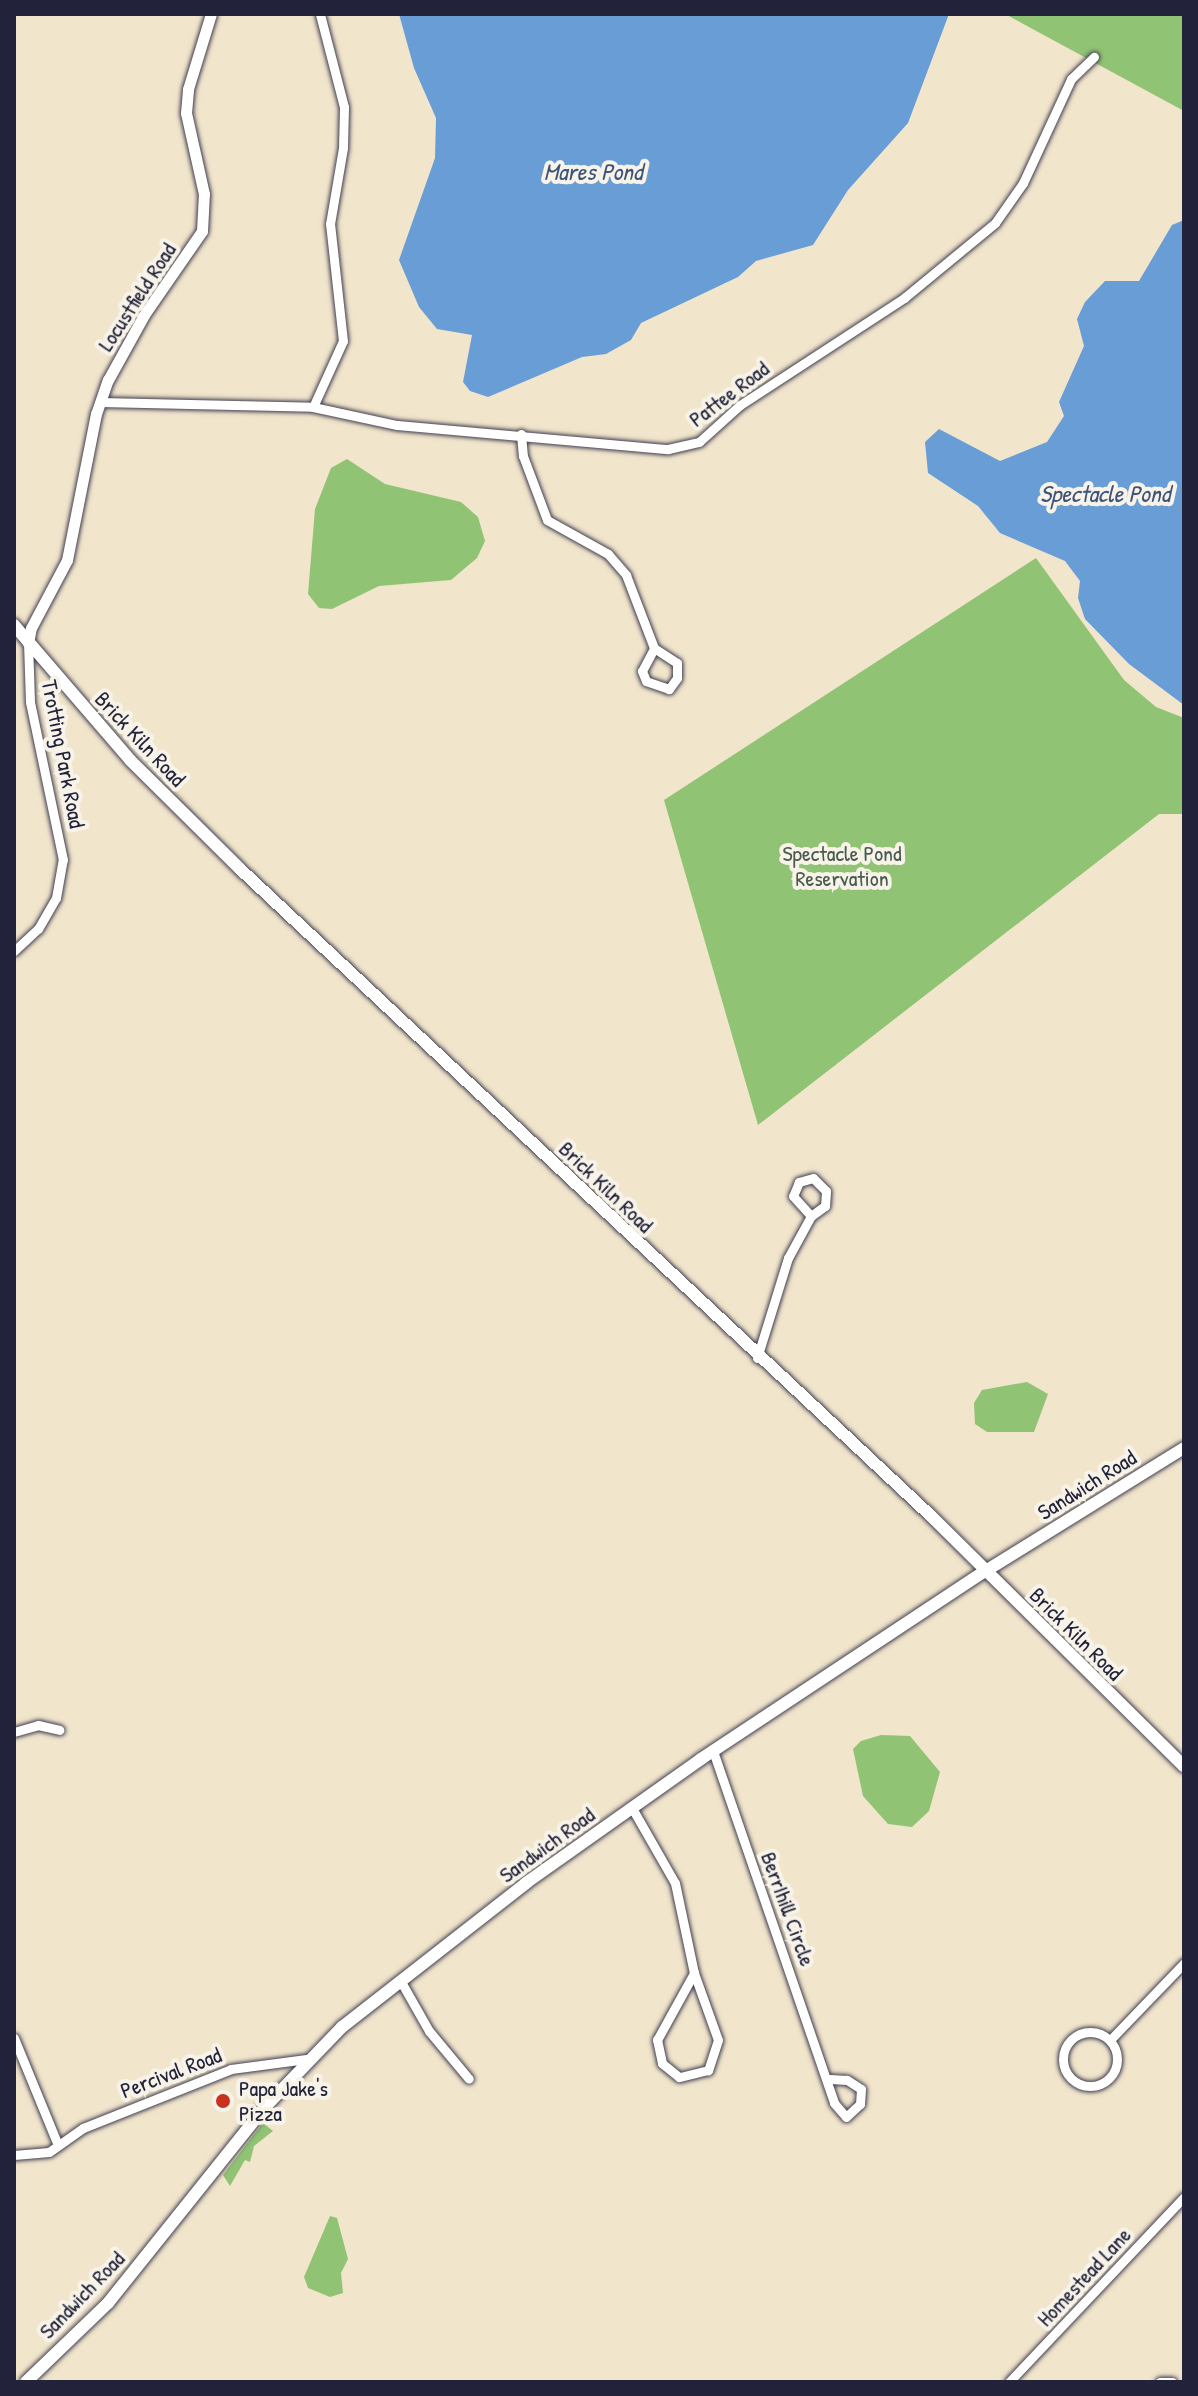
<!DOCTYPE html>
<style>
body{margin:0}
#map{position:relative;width:1198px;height:2396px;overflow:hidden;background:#f1e5cc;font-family:"Patrick Hand",sans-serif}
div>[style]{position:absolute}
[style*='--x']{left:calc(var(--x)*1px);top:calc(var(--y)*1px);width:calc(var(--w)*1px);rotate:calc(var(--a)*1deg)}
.green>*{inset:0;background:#91c374}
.water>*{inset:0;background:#699dd5}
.roads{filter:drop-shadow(0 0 2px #413f51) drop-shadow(0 0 2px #413f51)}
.minor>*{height:9px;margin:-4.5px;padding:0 4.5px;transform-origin:4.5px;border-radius:4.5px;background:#fff}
.minor>.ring{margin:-4.5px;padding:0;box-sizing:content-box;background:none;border:9px solid #fff;border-radius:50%}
.tertiary>*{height:11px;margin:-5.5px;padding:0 5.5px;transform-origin:5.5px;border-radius:5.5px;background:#fff}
.secondary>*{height:12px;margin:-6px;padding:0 6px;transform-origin:6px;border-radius:6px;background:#fff}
.dots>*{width:22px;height:22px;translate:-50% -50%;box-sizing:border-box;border:4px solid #f7f3e8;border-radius:50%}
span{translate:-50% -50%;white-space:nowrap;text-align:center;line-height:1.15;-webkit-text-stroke:8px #f7f3e8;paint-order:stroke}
.street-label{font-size:22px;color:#22223b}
.park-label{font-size:22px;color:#495a4f}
.poi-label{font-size:22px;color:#22223b}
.left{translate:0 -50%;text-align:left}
.water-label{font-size:24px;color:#3e5379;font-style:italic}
.frame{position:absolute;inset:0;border:16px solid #22223b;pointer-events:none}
</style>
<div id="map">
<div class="green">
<div style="clip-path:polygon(1005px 14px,1184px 14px,1184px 111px)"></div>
<div style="clip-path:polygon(347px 459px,385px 484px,461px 502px,478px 517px,485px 541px,477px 558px,451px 580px,379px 586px,332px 609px,319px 608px,308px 594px,315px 509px,331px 468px)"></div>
<div style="clip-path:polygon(1036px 558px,1124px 680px,1156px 707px,1184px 718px,1184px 814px,1159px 814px,758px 1125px,664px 800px)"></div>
<div style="clip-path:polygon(1027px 1382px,1048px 1394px,1034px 1432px,987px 1432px,975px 1424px,974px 1403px,982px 1390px)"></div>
<div style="clip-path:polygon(881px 1735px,910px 1736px,940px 1772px,929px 1811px,912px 1827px,888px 1824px,863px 1796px,853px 1749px,861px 1741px)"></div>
<div style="clip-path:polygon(263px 2123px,273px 2131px,254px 2146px,250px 2162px,245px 2160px,230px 2186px,223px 2175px)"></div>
<div style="clip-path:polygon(330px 2216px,337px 2218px,348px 2259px,341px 2273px,343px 2293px,330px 2297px,308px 2288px,304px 2277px)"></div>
</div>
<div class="water">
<div style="clip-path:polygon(399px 14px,949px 14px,908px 123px,848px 190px,813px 245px,756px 261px,738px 277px,641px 323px,631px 340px,606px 354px,582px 357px,488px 397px,470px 391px,463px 382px,472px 335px,437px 329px,419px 307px,399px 260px,435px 158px,436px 118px,414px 68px)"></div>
<div style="clip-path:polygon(1184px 220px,1184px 705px,1129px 664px,1085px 619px,1078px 598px,1080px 581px,1065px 561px,1000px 533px,978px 506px,928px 473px,925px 442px,939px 429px,1000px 461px,1047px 442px,1064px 416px,1059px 402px,1084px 346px,1077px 319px,1085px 302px,1105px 281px,1139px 281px,1172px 225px)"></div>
</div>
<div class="roads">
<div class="minor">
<div style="--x:100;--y:402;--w:213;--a:1.3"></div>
<div style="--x:313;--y:407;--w:86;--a:12.1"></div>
<div style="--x:397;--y:425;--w:272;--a:5.1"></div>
<div style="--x:668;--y:449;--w:32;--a:-13"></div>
<div style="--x:699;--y:442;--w:55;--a:-42.1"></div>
<div style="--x:740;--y:405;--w:196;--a:-33.1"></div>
<div style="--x:904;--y:298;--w:118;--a:-39.5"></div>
<div style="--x:995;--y:223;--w:49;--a:-55"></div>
<div style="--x:1023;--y:183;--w:115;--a:-65.2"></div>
<div style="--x:1071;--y:79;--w:32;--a:-44"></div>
<div style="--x:313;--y:407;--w:72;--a:-65.6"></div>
<div style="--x:343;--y:341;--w:118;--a:-96.3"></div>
<div style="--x:330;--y:224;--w:77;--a:-80.3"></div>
<div style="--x:343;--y:148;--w:41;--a:-88.6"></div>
<div style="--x:344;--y:107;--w:96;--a:-104.5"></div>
<div style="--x:521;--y:434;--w:22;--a:85"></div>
<div style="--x:523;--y:456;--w:68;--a:69.4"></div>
<div style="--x:547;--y:520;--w:70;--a:29.1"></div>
<div style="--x:608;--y:554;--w:28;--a:49"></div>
<div style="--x:626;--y:575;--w:78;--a:69"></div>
<div style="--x:654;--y:648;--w:27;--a:33"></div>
<div style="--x:677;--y:663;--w:15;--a:90"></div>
<div style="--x:677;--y:678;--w:14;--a:126"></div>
<div style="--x:669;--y:689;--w:24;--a:-161"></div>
<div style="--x:646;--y:681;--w:11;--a:-112"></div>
<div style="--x:642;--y:671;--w:26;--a:-62"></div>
<div style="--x:14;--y:951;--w:33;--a:-43"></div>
<div style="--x:38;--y:929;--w:36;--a:-60"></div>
<div style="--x:56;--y:898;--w:39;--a:-80"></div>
<div style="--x:63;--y:860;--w:161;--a:-101.8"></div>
<div style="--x:30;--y:702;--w:59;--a:-91.9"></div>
<div style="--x:757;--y:1358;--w:105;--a:-72.8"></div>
<div style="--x:788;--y:1258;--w:48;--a:-61.3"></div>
<div style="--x:811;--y:1216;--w:17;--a:-36"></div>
<div style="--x:825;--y:1206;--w:15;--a:-86"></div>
<div style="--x:826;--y:1191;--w:18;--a:-135"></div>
<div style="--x:813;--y:1178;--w:15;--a:164"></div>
<div style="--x:799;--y:1182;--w:15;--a:113"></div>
<div style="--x:793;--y:1196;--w:27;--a:48"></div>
<div style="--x:14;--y:1732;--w:25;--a:-16"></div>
<div style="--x:38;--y:1725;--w:22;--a:13"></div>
<div style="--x:713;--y:1751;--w:372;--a:71"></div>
<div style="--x:834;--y:2103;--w:18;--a:49"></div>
<div style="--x:846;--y:2117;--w:19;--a:-43"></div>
<div style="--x:860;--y:2104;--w:15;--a:-86"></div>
<div style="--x:861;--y:2089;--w:17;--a:-147"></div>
<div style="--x:847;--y:2080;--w:17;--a:-177"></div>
<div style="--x:632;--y:1808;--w:86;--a:60.2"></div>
<div style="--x:675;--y:1883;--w:92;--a:78.1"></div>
<div style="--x:694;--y:1973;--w:71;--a:70.3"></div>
<div style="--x:718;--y:2040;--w:32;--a:108"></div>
<div style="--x:708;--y:2070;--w:30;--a:166"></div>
<div style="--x:679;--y:2077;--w:22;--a:-141"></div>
<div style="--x:662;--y:2063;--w:24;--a:-102"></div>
<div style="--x:657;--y:2040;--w:77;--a:-61.1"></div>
<div style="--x:400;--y:1980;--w:59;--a:60.4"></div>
<div style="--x:429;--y:2031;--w:62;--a:50.2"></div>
<div class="ring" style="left:1063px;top:2032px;width:45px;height:45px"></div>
<div style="--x:14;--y:2038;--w:113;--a:67.7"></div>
<div style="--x:1110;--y:2040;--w:107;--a:-46.1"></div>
<div style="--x:14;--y:2155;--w:35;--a:-5"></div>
<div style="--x:49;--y:2152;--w:42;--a:-35.2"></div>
<div style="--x:83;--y:2128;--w:159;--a:-21.7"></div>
<div style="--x:231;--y:2069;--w:76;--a:-7.6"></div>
<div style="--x:1009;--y:2382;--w:255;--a:-46.6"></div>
<div style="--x:1160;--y:2382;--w:12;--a:0"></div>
</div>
<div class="tertiary">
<div style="--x:28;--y:643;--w:15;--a:-79"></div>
<div style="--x:31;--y:628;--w:77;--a:-62.1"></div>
<div style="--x:67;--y:560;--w:149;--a:-78.8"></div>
<div style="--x:96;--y:414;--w:36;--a:-71"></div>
<div style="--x:108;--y:380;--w:74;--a:-61"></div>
<div style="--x:144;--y:315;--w:102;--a:-55.4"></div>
<div style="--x:202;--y:231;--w:37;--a:-87"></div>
<div style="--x:204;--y:194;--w:83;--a:-102.5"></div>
<div style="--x:186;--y:113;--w:24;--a:-85"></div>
<div style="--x:188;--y:89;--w:78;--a:-73"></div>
</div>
<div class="secondary">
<div style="--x:14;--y:625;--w:179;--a:49.3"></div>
<div style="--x:131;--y:761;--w:152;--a:44.7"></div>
<div style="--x:239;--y:868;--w:948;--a:43.12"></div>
<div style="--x:931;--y:1516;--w:356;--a:44.7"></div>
<div style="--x:26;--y:2382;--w:114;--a:-43.9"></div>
<div style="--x:108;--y:2303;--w:253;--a:-51.3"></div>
<div style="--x:266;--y:2106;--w:110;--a:-46.1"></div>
<div style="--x:342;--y:2027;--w:234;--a:-38"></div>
<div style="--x:526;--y:1883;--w:214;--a:-35.3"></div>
<div style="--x:701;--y:1759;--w:339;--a:-33.5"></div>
<div style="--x:984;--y:1572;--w:235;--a:-31.8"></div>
</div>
</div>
<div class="dots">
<div style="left:223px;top:2101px;background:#c8321e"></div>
</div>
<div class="street-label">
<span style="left:137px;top:297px;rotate:-57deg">Locustfield Road</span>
<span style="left:729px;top:394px;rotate:-37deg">Pattee Road</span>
<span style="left:140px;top:739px;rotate:47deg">Brick Kiln Road</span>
<span style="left:63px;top:754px;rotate:79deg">Trotting Park Road</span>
<span style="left:606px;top:1187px;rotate:44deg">Brick Kiln Road</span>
<span style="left:1087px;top:1485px;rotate:-32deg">Sandwich Road</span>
<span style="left:1076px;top:1634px;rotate:45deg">Brick Kiln Road</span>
<span style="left:547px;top:1845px;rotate:-36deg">Sandwich Road</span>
<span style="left:788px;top:1909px;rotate:70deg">BerrIhill Circle</span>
<span style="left:171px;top:2073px;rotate:-21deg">Percival Road</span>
<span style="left:1084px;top:2277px;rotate:-47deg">Homestead Lane</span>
<span style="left:82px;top:2295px;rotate:-46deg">Sandwich Road</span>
</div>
<div class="park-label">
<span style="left:842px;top:866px">Spectacle Pond<br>Reservation</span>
</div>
<div class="poi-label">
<span class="left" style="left:239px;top:2101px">Papa Jake's<br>Pizza</span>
</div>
<div class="water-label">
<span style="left:593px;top:172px">Mares Pond</span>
<span style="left:1105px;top:494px">Spectacle Pond</span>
</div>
<div class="frame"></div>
</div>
